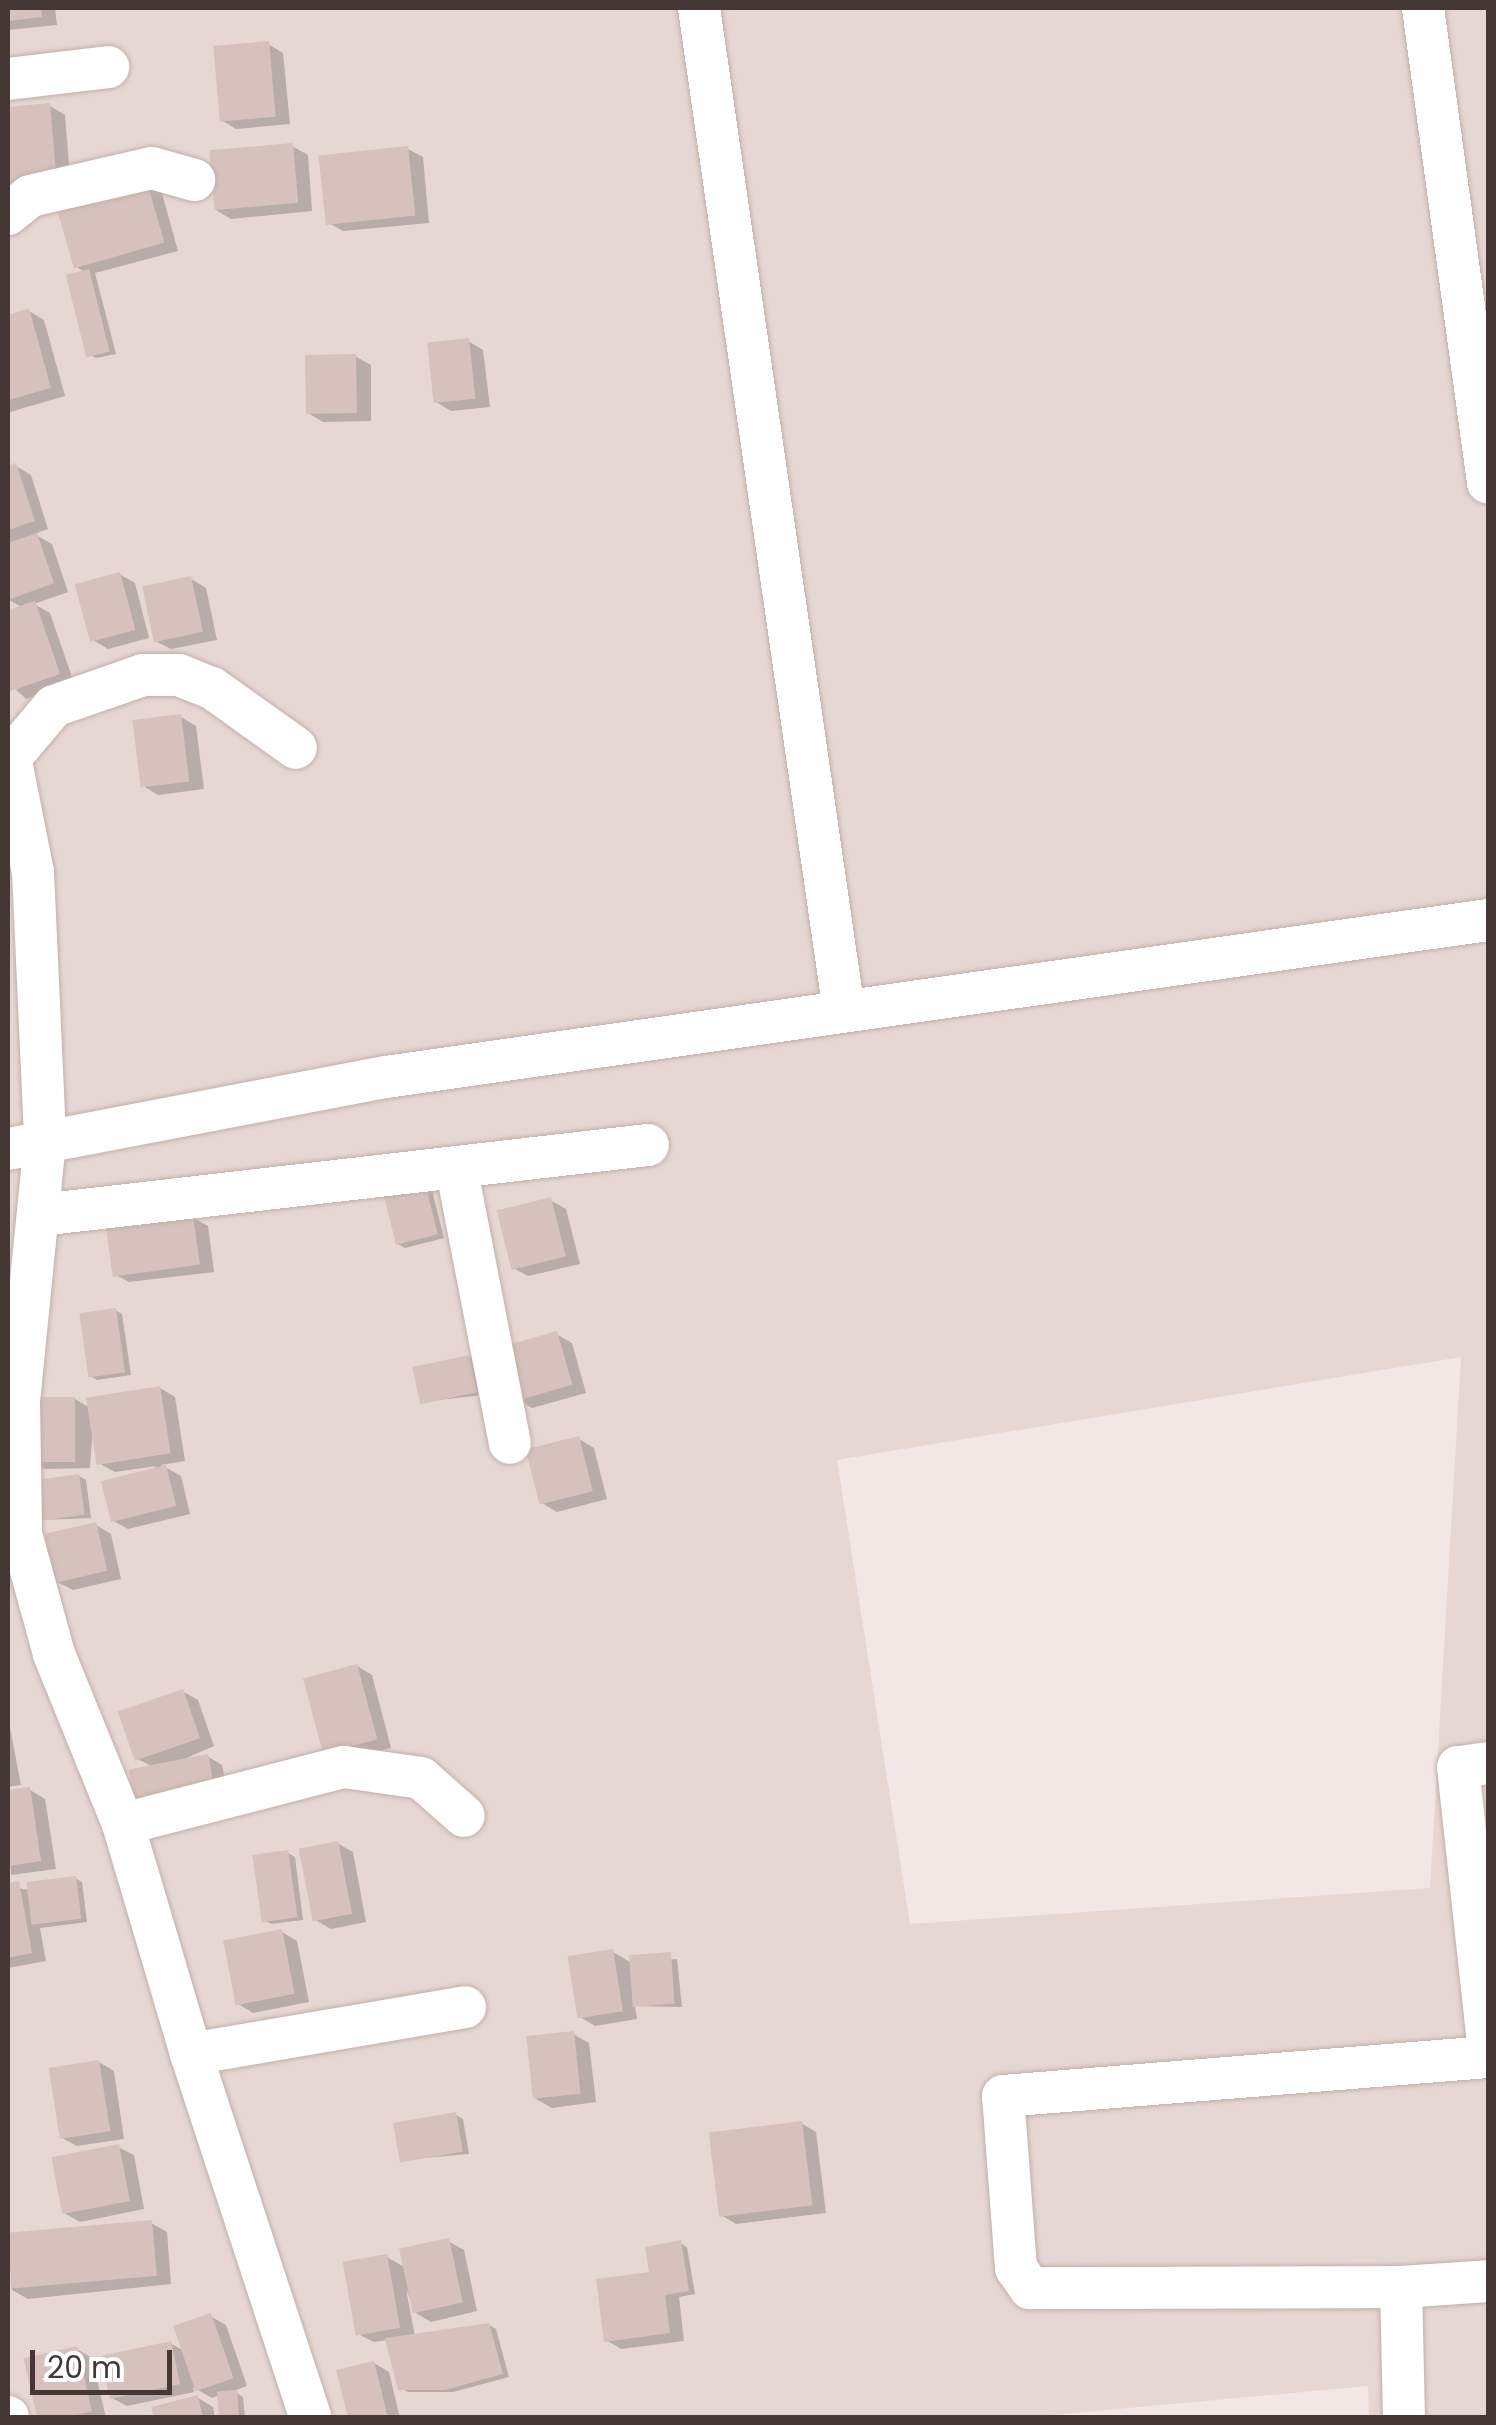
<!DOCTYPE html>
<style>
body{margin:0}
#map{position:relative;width:1496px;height:2425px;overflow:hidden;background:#f2e7e4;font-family:Poppins,sans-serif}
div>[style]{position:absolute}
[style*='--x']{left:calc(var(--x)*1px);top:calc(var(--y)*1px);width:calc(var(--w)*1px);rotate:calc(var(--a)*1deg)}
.residential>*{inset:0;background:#e6d7d2}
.shadow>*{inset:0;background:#0003}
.building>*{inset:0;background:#d7c1bc;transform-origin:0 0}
.roads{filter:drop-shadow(0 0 2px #c1afa9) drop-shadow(0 0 2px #c1afa9)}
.minor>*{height:42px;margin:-21px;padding:0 21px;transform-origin:21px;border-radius:21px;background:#fff}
span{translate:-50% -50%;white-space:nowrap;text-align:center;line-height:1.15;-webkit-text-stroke:8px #fff;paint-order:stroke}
.frame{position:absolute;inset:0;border:10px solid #443734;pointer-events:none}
.scale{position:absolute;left:30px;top:2350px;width:142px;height:45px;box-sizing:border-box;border:5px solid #443734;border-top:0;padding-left:12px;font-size:30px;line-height:35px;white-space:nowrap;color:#443734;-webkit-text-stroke:8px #fff;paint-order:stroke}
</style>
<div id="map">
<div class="residential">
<div style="clip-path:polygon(evenodd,8px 8px,1488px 8px,1488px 2417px,1369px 2417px,1368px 2386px,1021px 2418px,8px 2418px,8px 8px,1461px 1357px,1430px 1888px,910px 1924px,837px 1460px,1461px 1357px)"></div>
</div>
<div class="shadow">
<div style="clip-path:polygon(8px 8px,55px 8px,57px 25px,8px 30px)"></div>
<div style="clip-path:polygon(268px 44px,283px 53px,290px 124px,236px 129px,221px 120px)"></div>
<div style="clip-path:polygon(50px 106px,65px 115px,71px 191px,8px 197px,8px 110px)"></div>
<div style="clip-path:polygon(292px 146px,308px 155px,312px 211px,231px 219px,216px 210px)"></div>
<div style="clip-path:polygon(408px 149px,423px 157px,429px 223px,343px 231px,327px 222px)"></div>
<div style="clip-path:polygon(147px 184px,162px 193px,178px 251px,95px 273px,116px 354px,96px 358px,89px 354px,86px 273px,75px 266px)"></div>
<div style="clip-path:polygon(29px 311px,44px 320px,65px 396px,10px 412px,8px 317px)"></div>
<div style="clip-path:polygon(468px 341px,483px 350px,490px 407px,451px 411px,436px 402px)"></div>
<div style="clip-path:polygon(355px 356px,371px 365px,371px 421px,323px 422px,308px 413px)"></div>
<div style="clip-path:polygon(16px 466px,31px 475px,48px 529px,34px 534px,52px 544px,68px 592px,34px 604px,50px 613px,74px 683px,26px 699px,8px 682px,8px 613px,23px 608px,8px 599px,8px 468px)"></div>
<div style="clip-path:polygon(119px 574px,135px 583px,149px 638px,108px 649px,93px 640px)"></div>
<div style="clip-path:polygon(191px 579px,206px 588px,217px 640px,171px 649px,155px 641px)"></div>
<div style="clip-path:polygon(181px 717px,196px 726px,204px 789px,158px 795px,143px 786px)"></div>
<div style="clip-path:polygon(431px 1186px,444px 1238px,405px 1248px,398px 1244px)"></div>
<div style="clip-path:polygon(550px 1200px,566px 1209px,580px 1264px,528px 1276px,513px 1268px)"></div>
<div style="clip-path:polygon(193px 1218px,208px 1226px,214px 1272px,129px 1282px,114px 1274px)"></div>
<div style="clip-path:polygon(115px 1310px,122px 1314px,131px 1375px,97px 1380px,90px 1376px)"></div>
<div style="clip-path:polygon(556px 1334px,572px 1343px,586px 1393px,532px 1408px,517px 1399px)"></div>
<div style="clip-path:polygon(469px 1357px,476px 1361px,483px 1395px,421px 1402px)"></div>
<div style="clip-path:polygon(160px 1388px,175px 1397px,185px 1461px,161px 1465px,181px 1476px,190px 1514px,128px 1529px,112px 1520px,156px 1466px,115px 1472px,100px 1464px,93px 1425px,90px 1468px,45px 1469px,29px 1460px,75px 1399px,90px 1408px)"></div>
<div style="clip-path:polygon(579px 1439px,594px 1448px,607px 1499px,557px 1512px,542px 1503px)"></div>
<div style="clip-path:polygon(79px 1476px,86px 1480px,91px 1518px,40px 1520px)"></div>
<div style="clip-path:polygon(96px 1525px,111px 1534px,121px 1579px,73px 1590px,57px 1582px)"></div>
<div style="clip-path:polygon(357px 1666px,372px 1675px,391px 1748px,340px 1761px)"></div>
<div style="clip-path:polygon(182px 1691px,198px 1700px,214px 1746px,175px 1763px,207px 1756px,222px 1765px,230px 1804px,137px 1759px)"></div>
<div style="clip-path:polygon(8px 1717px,21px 1785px,8px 1787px)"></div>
<div style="clip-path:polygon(30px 1790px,45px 1799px,56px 1869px,11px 1875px,8px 1793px)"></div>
<div style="clip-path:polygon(337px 1843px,353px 1852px,366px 1922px,331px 1929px,315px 1920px)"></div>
<div style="clip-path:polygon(288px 1853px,295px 1857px,303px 1920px,271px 1924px,264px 1920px)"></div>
<div style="clip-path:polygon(75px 1878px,82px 1882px,87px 1922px,40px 1928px,46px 1961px,8px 1968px,8px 1886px,29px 1890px)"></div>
<div style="clip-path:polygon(282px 1932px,297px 1941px,309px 2002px,253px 2013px,238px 2004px)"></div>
<div style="clip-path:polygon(613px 1952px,632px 1963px,677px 1959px,682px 2007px,635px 2006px,637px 2019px,595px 2026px,580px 2017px)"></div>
<div style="clip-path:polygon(573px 2034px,589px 2043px,596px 2102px,552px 2108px,536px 2099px)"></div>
<div style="clip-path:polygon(99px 2062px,114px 2071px,124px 2139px,77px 2146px,62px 2138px)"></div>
<div style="clip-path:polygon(456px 2115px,463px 2119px,469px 2154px,401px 2160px)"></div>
<div style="clip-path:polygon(801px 2123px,816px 2132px,826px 2213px,736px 2224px,721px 2215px)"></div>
<div style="clip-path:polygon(118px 2147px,134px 2155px,144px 2209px,80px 2222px,64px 2213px)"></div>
<div style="clip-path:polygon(151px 2223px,167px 2232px,171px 2284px,28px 2299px,12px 2290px,8px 2238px)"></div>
<div style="clip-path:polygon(448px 2241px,464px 2250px,477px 2311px,431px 2322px,416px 2313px,406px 2289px,415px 2337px,489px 2325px,496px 2329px,509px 2377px,453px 2392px,408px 2392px,400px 2388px,388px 2340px,374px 2342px,358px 2334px,387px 2257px,406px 2268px)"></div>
<div style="clip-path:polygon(680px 2243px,687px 2247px,695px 2294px,679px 2297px,684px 2341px,621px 2349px,606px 2340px)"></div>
<div style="clip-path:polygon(210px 2316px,226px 2325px,247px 2386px,233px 2391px,243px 2397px,245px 2418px,221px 2417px,220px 2395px,212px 2398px,193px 2387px,194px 2392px,127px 2406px,112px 2398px,170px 2343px,184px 2351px)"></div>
<div style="clip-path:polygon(77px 2349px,92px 2358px,106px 2418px,39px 2418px)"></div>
<div style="clip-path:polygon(374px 2363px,389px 2372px,400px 2418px,351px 2418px)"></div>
<div style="clip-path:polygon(198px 2398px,213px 2407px,215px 2418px,156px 2418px)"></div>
</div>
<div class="building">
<div style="clip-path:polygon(8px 8px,41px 8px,42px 17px,8px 21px)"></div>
<div style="left:269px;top:41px;width:76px;height:56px;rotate:85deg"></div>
<div style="clip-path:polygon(50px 103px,57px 184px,8px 188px,8px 107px)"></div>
<div style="left:293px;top:143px;width:60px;height:84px;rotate:85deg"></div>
<div style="left:408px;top:146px;width:70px;height:90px;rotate:84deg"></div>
<div style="left:147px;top:182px;width:63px;height:94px;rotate:74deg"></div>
<div style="left:89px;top:269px;width:85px;height:24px;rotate:76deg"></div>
<div style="clip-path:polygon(29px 308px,51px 388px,8px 400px,8px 315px)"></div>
<div style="left:469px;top:338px;width:61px;height:42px;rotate:84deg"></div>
<div style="left:356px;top:354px;width:59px;height:51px;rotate:89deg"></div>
<div style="clip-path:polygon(16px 463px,35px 521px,8px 530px,8px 466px)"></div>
<div style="clip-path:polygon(37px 533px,54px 583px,8px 600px,8px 543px)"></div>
<div style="left:120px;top:572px;width:60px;height:47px;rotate:75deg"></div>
<div style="left:191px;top:576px;width:57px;height:50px;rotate:78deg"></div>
<div style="clip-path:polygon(35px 601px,60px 674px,8px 692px,8px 610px)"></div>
<div style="left:181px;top:714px;width:68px;height:49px;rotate:83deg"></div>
<div style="left:424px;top:1179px;width:57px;height:43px;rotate:76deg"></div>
<div style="left:551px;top:1197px;width:61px;height:56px;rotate:76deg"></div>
<div style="left:193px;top:1215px;width:50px;height:88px;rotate:82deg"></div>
<div style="left:116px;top:1308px;width:65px;height:37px;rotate:82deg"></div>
<div style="left:557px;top:1331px;width:56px;height:59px;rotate:74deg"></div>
<div style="left:469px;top:1355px;width:38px;height:58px;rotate:78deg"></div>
<div style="left:160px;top:1386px;width:68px;height:75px;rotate:81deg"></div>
<div style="left:26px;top:1397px;width:49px;height:65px"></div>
<div style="left:579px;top:1436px;width:57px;height:55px;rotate:76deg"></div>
<div style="left:166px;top:1465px;width:42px;height:67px;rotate:76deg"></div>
<div style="left:79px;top:1474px;width:41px;height:47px;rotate:82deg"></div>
<div style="left:96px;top:1522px;width:50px;height:53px;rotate:77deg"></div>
<div style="left:357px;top:1664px;width:78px;height:56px;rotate:75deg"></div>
<div style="left:183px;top:1689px;width:52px;height:69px;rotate:71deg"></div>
<div style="left:208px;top:1754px;width:43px;height:81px;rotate:79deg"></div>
<div style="clip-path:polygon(30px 1787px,41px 1861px,8px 1866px,8px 1790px)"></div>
<div style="left:338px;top:1841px;width:74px;height:40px;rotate:79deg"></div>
<div style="left:288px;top:1850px;width:68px;height:36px;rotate:82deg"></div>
<div style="left:76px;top:1876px;width:43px;height:50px;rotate:83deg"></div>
<div style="clip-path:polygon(19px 1881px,32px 1953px,8px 1958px,8px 1883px)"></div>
<div style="left:282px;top:1929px;width:66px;height:60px;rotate:79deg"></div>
<div style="left:613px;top:1949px;width:63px;height:46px;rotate:81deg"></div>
<div style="left:671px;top:1952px;width:52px;height:42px;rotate:86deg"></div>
<div style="left:574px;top:2031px;width:63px;height:48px;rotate:84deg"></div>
<div style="left:99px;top:2060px;width:72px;height:51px;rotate:81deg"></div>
<div style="left:456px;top:2112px;width:40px;height:64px;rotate:80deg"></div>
<div style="left:802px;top:2121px;width:85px;height:94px;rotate:83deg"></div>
<div style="left:119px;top:2144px;width:58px;height:69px;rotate:79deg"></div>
<div style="left:152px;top:2220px;width:56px;height:145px;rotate:85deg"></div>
<div style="left:449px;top:2238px;width:66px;height:51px;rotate:78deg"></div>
<div style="clip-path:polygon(681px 2240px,689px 2291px,665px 2295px,670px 2333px,604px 2342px,596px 2279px,649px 2272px,645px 2247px)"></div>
<div style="left:387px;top:2254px;width:75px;height:45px;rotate:80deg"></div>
<div style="left:211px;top:2313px;width:69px;height:40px;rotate:71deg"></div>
<div style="clip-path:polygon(489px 2323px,503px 2374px,445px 2390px,398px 2390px,385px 2338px)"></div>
<div style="left:171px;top:2341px;width:44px;height:72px;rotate:78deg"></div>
<div style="left:77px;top:2346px;width:67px;height:55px;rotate:77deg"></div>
<div style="clip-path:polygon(374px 2361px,388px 2418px,348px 2418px,336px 2370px)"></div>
<div style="left:237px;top:2390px;width:27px;height:20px;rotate:86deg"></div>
<div style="clip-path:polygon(198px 2395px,203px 2418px,154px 2418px,151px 2407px)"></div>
</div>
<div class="roads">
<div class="minor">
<div style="--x:699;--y:8;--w:1014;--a:81.78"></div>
<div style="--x:1423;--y:8;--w:479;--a:82.2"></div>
<div style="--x:8;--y:79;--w:101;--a:-6.8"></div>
<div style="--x:8;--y:214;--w:28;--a:-39"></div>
<div style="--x:30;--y:196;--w:125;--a:-12.9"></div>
<div style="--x:152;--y:168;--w:44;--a:15.9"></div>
<div style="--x:8;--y:746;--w:128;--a:78.8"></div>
<div style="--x:33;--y:872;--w:269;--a:87.4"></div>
<div style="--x:45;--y:1141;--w:261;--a:95.7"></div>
<div style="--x:19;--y:1401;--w:133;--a:89.1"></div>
<div style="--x:21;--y:1534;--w:124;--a:74.6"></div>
<div style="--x:54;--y:1654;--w:183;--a:67.9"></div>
<div style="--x:123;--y:1824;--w:240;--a:73.5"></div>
<div style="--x:191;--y:2054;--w:383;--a:71.8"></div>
<div style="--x:10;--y:758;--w:68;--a:-49.8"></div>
<div style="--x:54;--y:706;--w:94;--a:-19.2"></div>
<div style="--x:143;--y:675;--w:36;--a:0"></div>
<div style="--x:179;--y:675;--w:35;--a:22"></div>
<div style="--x:212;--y:688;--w:103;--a:35.5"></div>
<div style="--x:8;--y:1149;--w:385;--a:-10.8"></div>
<div style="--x:386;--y:1077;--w:1113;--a:-8.11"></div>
<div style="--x:457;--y:1171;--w:277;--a:79"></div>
<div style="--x:40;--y:1215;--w:612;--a:-6.57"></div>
<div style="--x:1488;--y:1763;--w:30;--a:172"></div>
<div style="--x:1458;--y:1767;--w:276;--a:83.8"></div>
<div style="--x:123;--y:1824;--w:228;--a:-14.5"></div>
<div style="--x:344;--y:1767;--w:78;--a:8.1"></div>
<div style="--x:421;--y:1778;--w:57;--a:41.5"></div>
<div style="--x:191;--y:2054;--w:278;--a:-9.7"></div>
<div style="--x:1401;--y:2287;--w:371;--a:179.8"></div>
<div style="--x:1030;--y:2288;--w:24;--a:-125"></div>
<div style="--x:1016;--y:2268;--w:172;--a:-94.3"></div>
<div style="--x:1003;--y:2096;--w:487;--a:-4.6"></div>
<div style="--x:8;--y:2417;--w:1;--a:90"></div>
<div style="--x:1404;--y:2418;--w:131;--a:-91.3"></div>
<div style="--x:1401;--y:2287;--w:87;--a:-3.9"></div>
</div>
</div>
<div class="frame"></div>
<div class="scale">20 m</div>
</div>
